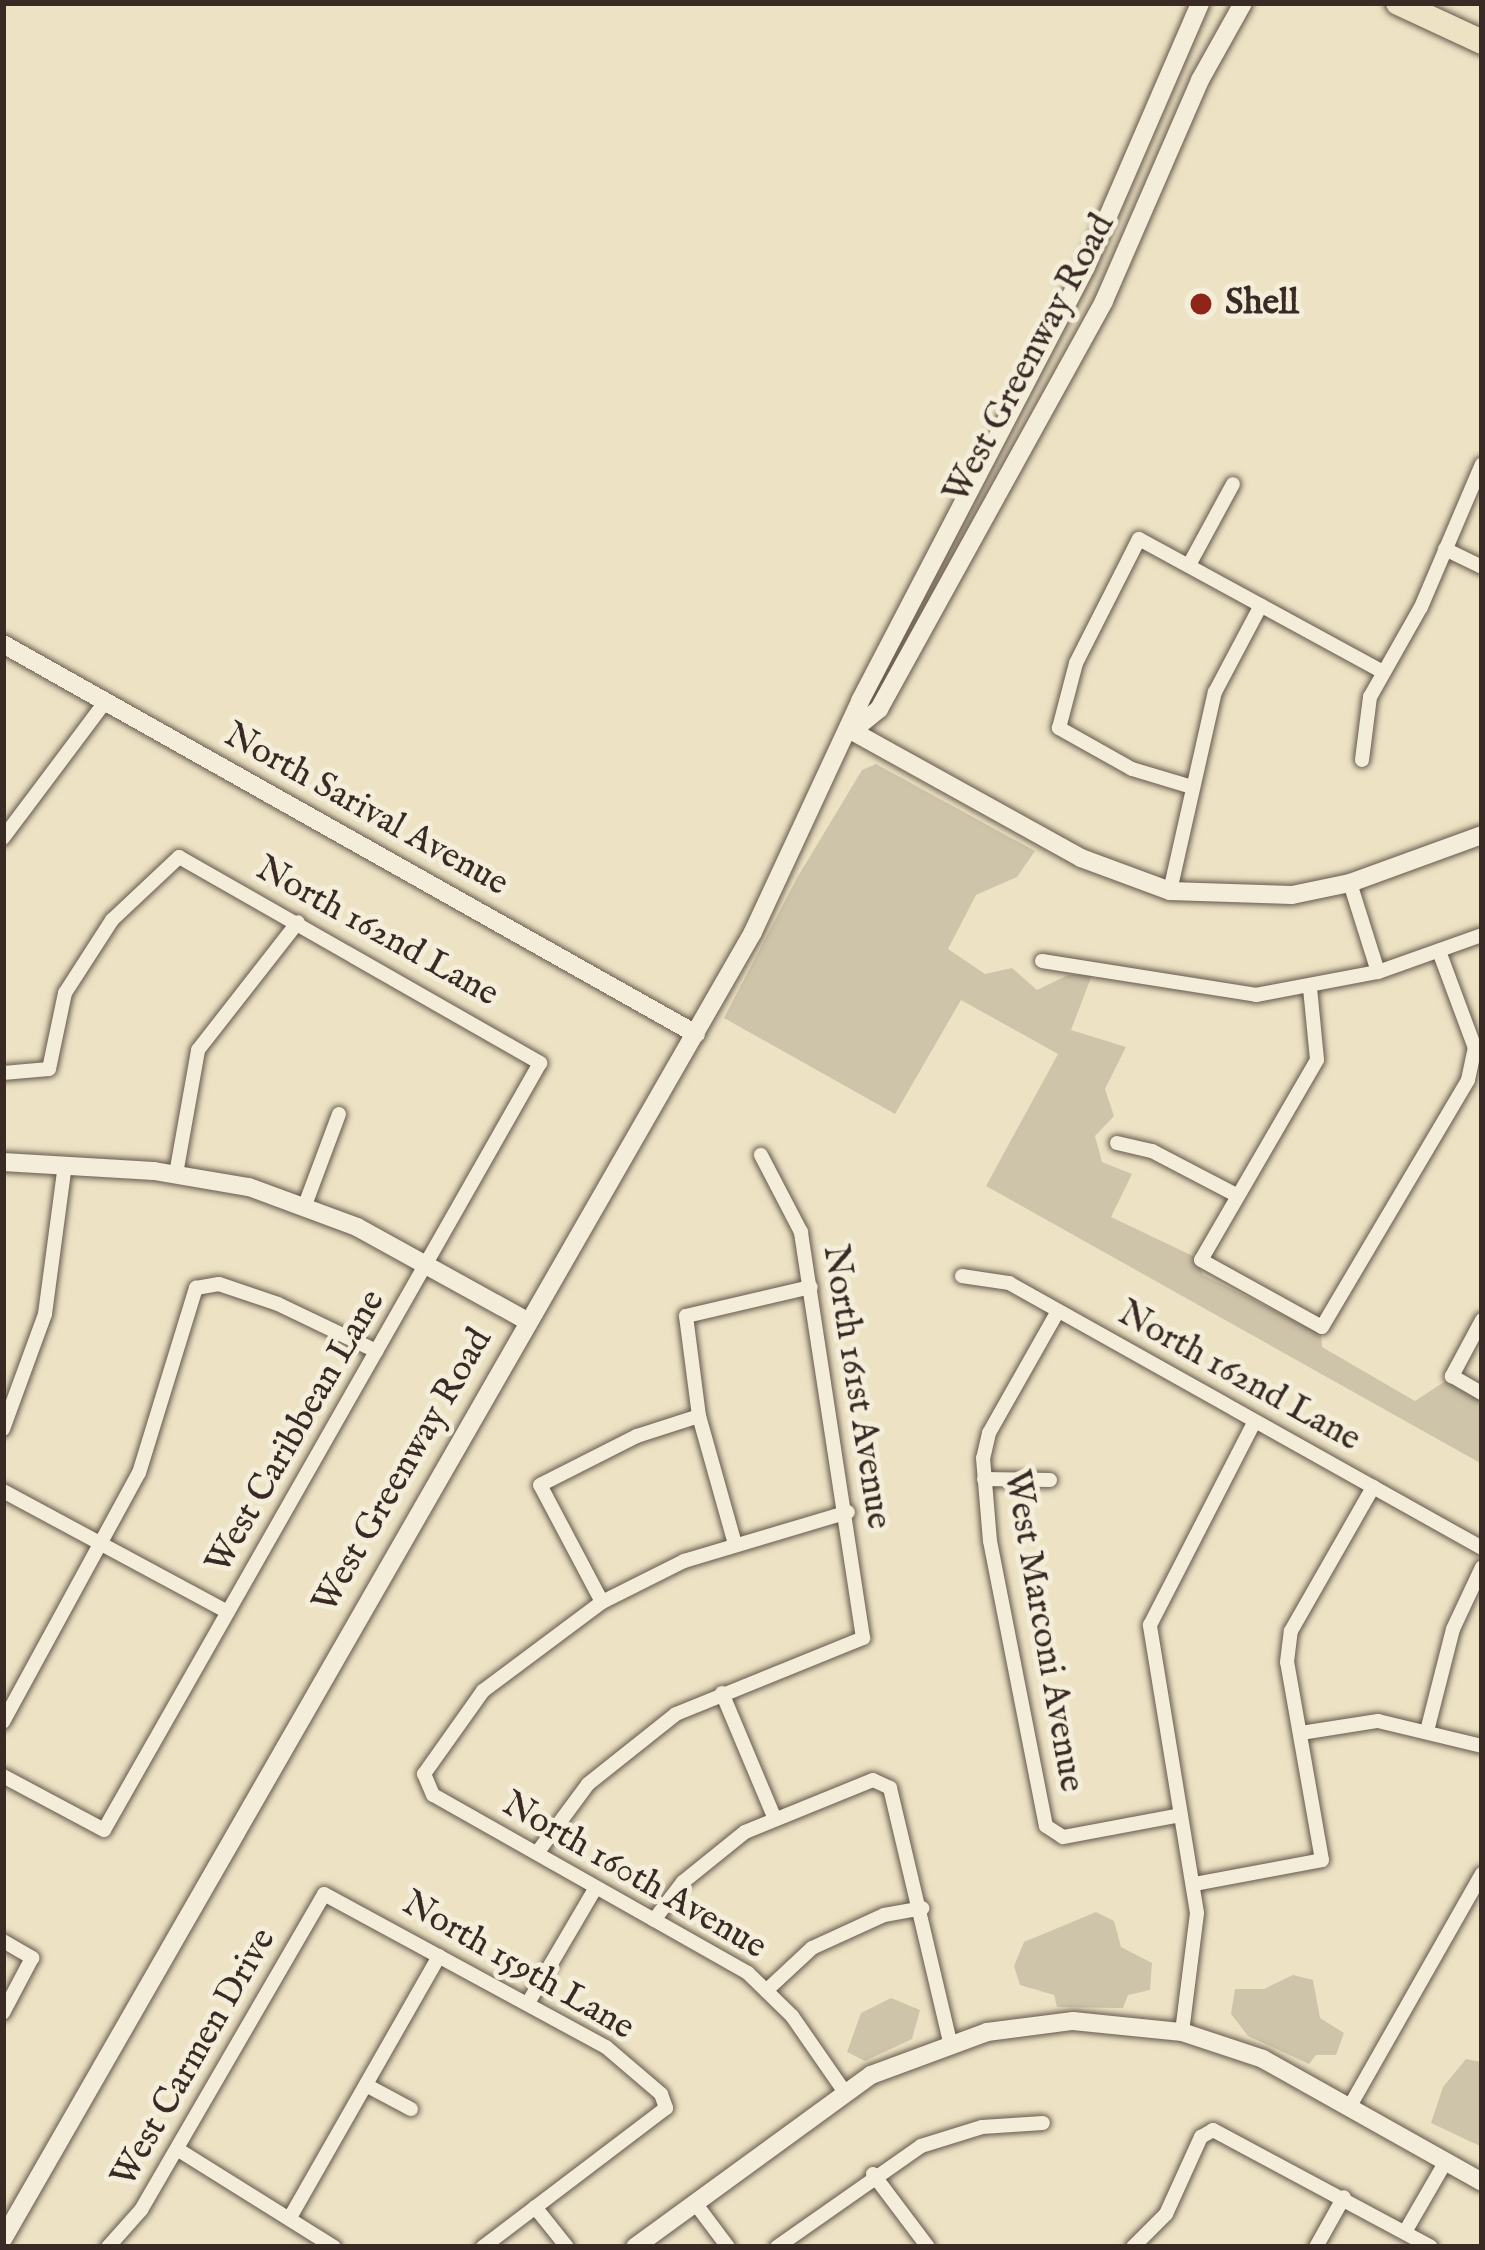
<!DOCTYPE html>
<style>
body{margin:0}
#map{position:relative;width:1485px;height:2250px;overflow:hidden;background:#ede3c4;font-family:"IM FELL English",serif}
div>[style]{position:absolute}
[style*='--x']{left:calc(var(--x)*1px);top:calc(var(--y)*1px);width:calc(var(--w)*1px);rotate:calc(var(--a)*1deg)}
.green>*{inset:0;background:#cec4a9}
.roads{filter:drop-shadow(0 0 3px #66584d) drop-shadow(0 0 3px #66584d)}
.street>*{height:14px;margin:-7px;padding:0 7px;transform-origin:7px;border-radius:7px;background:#f3edd9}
.secondary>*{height:18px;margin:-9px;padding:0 9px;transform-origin:9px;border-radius:9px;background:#f3edd9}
.highway>*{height:24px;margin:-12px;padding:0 12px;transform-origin:12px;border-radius:12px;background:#ede3c4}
.dots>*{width:33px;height:33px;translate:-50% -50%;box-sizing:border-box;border:6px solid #f3edd9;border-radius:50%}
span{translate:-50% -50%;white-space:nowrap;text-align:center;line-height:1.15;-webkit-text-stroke:10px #f3edd9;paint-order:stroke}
.poi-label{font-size:36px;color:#392a25;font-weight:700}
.left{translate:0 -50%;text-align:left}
.street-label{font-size:36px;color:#392a25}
.frame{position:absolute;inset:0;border:6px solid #392a25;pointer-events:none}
</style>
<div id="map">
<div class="green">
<div style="clip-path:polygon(876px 764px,1035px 851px,1017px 877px,976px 895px,948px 949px,985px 974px,1012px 968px,1037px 990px,1068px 975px,1092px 975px,1071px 1030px,1126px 1047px,1105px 1089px,1114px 1116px,1095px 1136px,1102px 1162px,1132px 1174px,1111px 1217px,1195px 1257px,1203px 1275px,1321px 1334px,1322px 1347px,1415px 1401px,1447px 1380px,1482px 1402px,1482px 1464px,986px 1186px,1058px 1054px,961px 1000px,895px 1114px,724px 1018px,797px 878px,862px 770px)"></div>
<div style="clip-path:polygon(1096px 1912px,1114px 1921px,1121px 1947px,1152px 1963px,1150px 1990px,1128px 1995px,1123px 2008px,1057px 2007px,1054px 1995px,1020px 1985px,1014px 1966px,1024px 1942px)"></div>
<div style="clip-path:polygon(1293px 1975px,1313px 1980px,1320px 2018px,1344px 2033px,1336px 2055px,1316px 2055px,1309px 2064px,1248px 2036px,1231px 2014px,1235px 1989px,1264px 1989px)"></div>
<div style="clip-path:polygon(891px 1998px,920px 2010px,912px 2039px,865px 2061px,847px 2052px,861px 2013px)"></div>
<div style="clip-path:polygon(1466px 2059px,1482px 2062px,1482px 2147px,1431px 2123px,1443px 2087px)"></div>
</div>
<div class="roads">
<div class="street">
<div style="--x:1445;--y:549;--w:41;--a:25.9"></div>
<div style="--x:1189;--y:565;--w:92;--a:-61.5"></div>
<div style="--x:1362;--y:760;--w:64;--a:-82.8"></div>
<div style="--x:1370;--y:697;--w:103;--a:-60.5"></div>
<div style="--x:1421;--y:607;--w:155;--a:-66.9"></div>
<div style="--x:1192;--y:787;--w:63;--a:-163.3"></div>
<div style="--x:1132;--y:769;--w:84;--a:-150.7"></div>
<div style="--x:1059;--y:728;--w:67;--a:-75.3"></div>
<div style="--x:1076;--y:663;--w:139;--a:-63.1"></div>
<div style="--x:1139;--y:539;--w:278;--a:28.6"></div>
<div style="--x:3;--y:838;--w:171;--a:-53.1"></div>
<div style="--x:1350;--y:883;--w:93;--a:72.5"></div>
<div style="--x:1170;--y:891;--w:204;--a:-77.3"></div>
<div style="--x:1215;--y:692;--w:98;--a:-62.1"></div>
<div style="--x:1042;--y:961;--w:217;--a:9"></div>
<div style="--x:1256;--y:995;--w:124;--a:-10.7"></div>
<div style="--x:1378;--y:972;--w:110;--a:-19.6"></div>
<div style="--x:1310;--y:988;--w:72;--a:84.4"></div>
<div style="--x:1317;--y:1060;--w:231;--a:120.1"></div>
<div style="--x:1201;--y:1260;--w:138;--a:29"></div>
<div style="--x:1322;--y:1327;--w:287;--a:-59.4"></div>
<div style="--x:1468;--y:1080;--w:33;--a:-78"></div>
<div style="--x:1475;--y:1048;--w:103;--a:-110.4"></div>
<div style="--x:3;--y:1073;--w:46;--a:-5"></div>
<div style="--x:49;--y:1069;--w:78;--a:-78.1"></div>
<div style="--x:65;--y:993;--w:87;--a:-57.2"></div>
<div style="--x:112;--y:920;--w:92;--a:-43.2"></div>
<div style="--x:179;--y:857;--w:416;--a:29.7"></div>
<div style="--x:540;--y:1063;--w:882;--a:119.62"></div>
<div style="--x:104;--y:1830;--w:115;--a:-151.9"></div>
<div style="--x:1117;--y:1143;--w:36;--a:13"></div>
<div style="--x:1152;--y:1151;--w:95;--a:27.6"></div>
<div style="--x:176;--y:1174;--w:126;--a:-79.9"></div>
<div style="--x:198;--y:1050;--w:162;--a:-52"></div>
<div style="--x:305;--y:1205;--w:97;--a:-69.5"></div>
<div style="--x:962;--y:1276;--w:48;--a:8.5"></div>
<div style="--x:1009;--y:1283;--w:542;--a:29.26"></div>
<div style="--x:1058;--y:1311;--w:140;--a:119.5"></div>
<div style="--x:989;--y:1433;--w:26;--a:103"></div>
<div style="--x:983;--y:1458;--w:83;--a:85.2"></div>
<div style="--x:990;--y:1541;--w:290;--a:78.9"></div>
<div style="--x:1046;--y:1826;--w:20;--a:33"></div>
<div style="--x:1063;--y:1837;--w:119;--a:-10.6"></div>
<div style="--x:686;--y:1316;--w:101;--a:82.6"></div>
<div style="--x:699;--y:1416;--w:133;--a:74.3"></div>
<div style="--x:686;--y:1316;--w:128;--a:-13.1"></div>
<div style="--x:1482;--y:1320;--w:64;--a:118.2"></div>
<div style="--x:1452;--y:1376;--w:34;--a:30"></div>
<div style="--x:3;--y:1429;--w:122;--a:-69.9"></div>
<div style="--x:45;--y:1314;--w:150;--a:-82.4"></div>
<div style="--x:984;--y:1479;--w:66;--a:0.9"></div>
<div style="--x:3;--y:1491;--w:255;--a:28.3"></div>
<div style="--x:602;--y:1602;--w:132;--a:-117.9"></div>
<div style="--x:540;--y:1485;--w:109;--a:-26.8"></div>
<div style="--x:637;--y:1436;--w:65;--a:-17.9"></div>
<div style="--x:722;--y:1693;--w:134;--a:67.2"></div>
<div style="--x:3;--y:1722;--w:284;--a:-61.4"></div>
<div style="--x:139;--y:1473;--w:194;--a:-72.9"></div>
<div style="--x:196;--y:1288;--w:23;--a:-10"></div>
<div style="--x:219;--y:1284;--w:62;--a:18.7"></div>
<div style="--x:278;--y:1304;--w:109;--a:25.6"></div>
<div style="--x:1427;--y:1731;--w:105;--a:-75.7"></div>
<div style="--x:1453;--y:1629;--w:68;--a:-64.9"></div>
<div style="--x:1301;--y:1733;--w:78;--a:-8.9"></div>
<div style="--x:1378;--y:1721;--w:107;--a:13.5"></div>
<div style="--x:537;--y:1853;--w:86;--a:-53.5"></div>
<div style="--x:588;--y:1784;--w:112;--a:-38.5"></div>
<div style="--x:676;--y:1714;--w:202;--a:-22.1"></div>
<div style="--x:863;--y:1638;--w:411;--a:-98.7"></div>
<div style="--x:801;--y:1232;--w:87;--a:-117.5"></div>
<div style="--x:1194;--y:1884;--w:130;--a:-10.6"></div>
<div style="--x:1322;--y:1860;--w:201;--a:-100"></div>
<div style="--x:1287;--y:1662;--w:31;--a:-83"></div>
<div style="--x:1291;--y:1631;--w:166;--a:-60.3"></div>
<div style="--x:654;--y:1920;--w:48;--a:-52.7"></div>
<div style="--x:683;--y:1882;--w:80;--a:-38.9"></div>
<div style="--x:745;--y:1832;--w:138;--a:-22.1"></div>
<div style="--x:873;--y:1780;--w:19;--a:25"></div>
<div style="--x:890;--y:1788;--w:261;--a:76.7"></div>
<div style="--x:3;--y:1941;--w:34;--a:30"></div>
<div style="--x:32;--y:1958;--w:62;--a:117.8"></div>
<div style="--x:768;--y:1989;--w:60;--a:-43"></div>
<div style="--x:812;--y:1948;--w:79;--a:-24.6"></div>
<div style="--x:884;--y:1915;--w:39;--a:-10"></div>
<div style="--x:528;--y:2003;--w:134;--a:-59.6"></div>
<div style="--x:1182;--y:2032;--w:120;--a:-82.8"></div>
<div style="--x:1197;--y:1913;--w:292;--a:-99.3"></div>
<div style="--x:1150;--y:1625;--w:229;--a:-62.8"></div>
<div style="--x:366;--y:2085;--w:51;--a:28.1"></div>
<div style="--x:844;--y:2091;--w:91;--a:-124.7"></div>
<div style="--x:792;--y:2016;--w:62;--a:-135.7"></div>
<div style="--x:748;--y:1973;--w:362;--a:-150.5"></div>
<div style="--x:433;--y:1795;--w:23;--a:-113"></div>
<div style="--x:424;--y:1774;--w:102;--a:-54.6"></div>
<div style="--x:483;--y:1691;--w:149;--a:-36.8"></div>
<div style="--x:602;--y:1602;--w:92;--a:-26.6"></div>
<div style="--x:684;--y:1561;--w:171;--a:-16.6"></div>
<div style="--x:1350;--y:2106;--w:267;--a:-60.4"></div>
<div style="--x:177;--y:2149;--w:185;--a:32"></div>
<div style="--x:873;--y:2174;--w:91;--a:53"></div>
<div style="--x:695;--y:2203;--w:55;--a:53.1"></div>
<div style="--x:535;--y:2207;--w:51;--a:51.3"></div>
<div style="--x:292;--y:2214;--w:297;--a:-60.3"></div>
<div style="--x:1405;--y:2232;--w:82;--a:-60"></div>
<div style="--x:108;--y:2247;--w:50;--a:-48.3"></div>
<div style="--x:141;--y:2210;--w:365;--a:-59.9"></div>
<div style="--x:324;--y:1894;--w:321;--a:28.5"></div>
<div style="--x:606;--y:2047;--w:72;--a:40.5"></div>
<div style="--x:661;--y:2094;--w:15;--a:70"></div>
<div style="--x:666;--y:2108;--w:230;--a:142.8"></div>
<div style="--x:777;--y:2247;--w:176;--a:-35"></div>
<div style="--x:921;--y:2146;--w:64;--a:-17.3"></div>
<div style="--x:982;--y:2127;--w:61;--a:-3.8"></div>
<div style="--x:1133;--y:2247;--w:47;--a:-45"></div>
<div style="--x:1166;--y:2214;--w:85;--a:-65.6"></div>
<div style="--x:1201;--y:2137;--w:14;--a:-30"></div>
<div style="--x:1213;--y:2130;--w:247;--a:28.2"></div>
<div style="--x:1316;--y:2247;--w:57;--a:-60.8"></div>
</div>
<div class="secondary">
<div style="--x:3;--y:644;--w:795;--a:29.37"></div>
<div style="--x:852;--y:731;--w:35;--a:-39"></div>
<div style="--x:879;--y:709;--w:466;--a:-61.1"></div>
<div style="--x:1104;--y:301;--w:241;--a:-66.5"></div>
<div style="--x:1200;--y:80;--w:88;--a:-60.8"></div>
<div style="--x:852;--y:731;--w:262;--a:29"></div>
<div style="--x:1081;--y:858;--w:95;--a:20.3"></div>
<div style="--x:1170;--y:891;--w:122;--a:1.9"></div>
<div style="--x:1292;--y:895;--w:59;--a:-11.7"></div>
<div style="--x:1350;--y:883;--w:140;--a:-20"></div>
<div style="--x:3;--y:1162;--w:151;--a:3.4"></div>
<div style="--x:154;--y:1171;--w:96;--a:9.6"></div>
<div style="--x:249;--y:1187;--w:115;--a:20.3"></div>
<div style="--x:357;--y:1227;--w:194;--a:28.9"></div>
<div style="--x:3;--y:2239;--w:1507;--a:-60.15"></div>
<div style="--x:753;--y:932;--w:255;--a:-65.1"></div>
<div style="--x:860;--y:701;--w:489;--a:-62.5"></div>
<div style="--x:1086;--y:267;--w:288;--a:-66.6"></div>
<div style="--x:635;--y:2247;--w:292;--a:-36.1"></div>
<div style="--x:871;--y:2075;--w:124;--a:-20.3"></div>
<div style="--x:987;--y:2032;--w:87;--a:-7.3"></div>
<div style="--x:1073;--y:2021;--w:110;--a:5.8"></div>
<div style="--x:1182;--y:2032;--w:85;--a:18.4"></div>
<div style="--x:1263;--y:2059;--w:251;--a:29.3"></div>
</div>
<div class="highway">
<div style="--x:1398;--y:3;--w:93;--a:24.9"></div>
</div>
</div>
<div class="dots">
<div style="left:1201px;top:304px;background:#8f2418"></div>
</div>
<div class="poi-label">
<span class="left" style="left:1225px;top:304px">Shell</span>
</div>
<div class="street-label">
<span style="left:1030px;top:359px;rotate:-62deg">West Greenway Road</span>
<span style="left:366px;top:810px;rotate:29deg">North Sarival Avenue</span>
<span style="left:377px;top:932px;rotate:29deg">North 162nd Lane</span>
<span style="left:1239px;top:1377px;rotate:29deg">North 162nd Lane</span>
<span style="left:856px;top:1387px;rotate:81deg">North 161st Avenue</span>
<span style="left:296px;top:1432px;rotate:-60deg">West Caribbean Lane</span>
<span style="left:403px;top:1471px;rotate:-60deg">West Greenway Road</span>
<span style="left:1043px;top:1631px;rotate:80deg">West Marconi Avenue</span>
<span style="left:634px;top:1876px;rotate:30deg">North 160th Avenue</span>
<span style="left:518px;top:1966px;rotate:30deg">North 159th Lane</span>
<span style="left:194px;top:2058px;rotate:-60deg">West Carmen Drive</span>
</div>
<div class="frame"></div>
</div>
